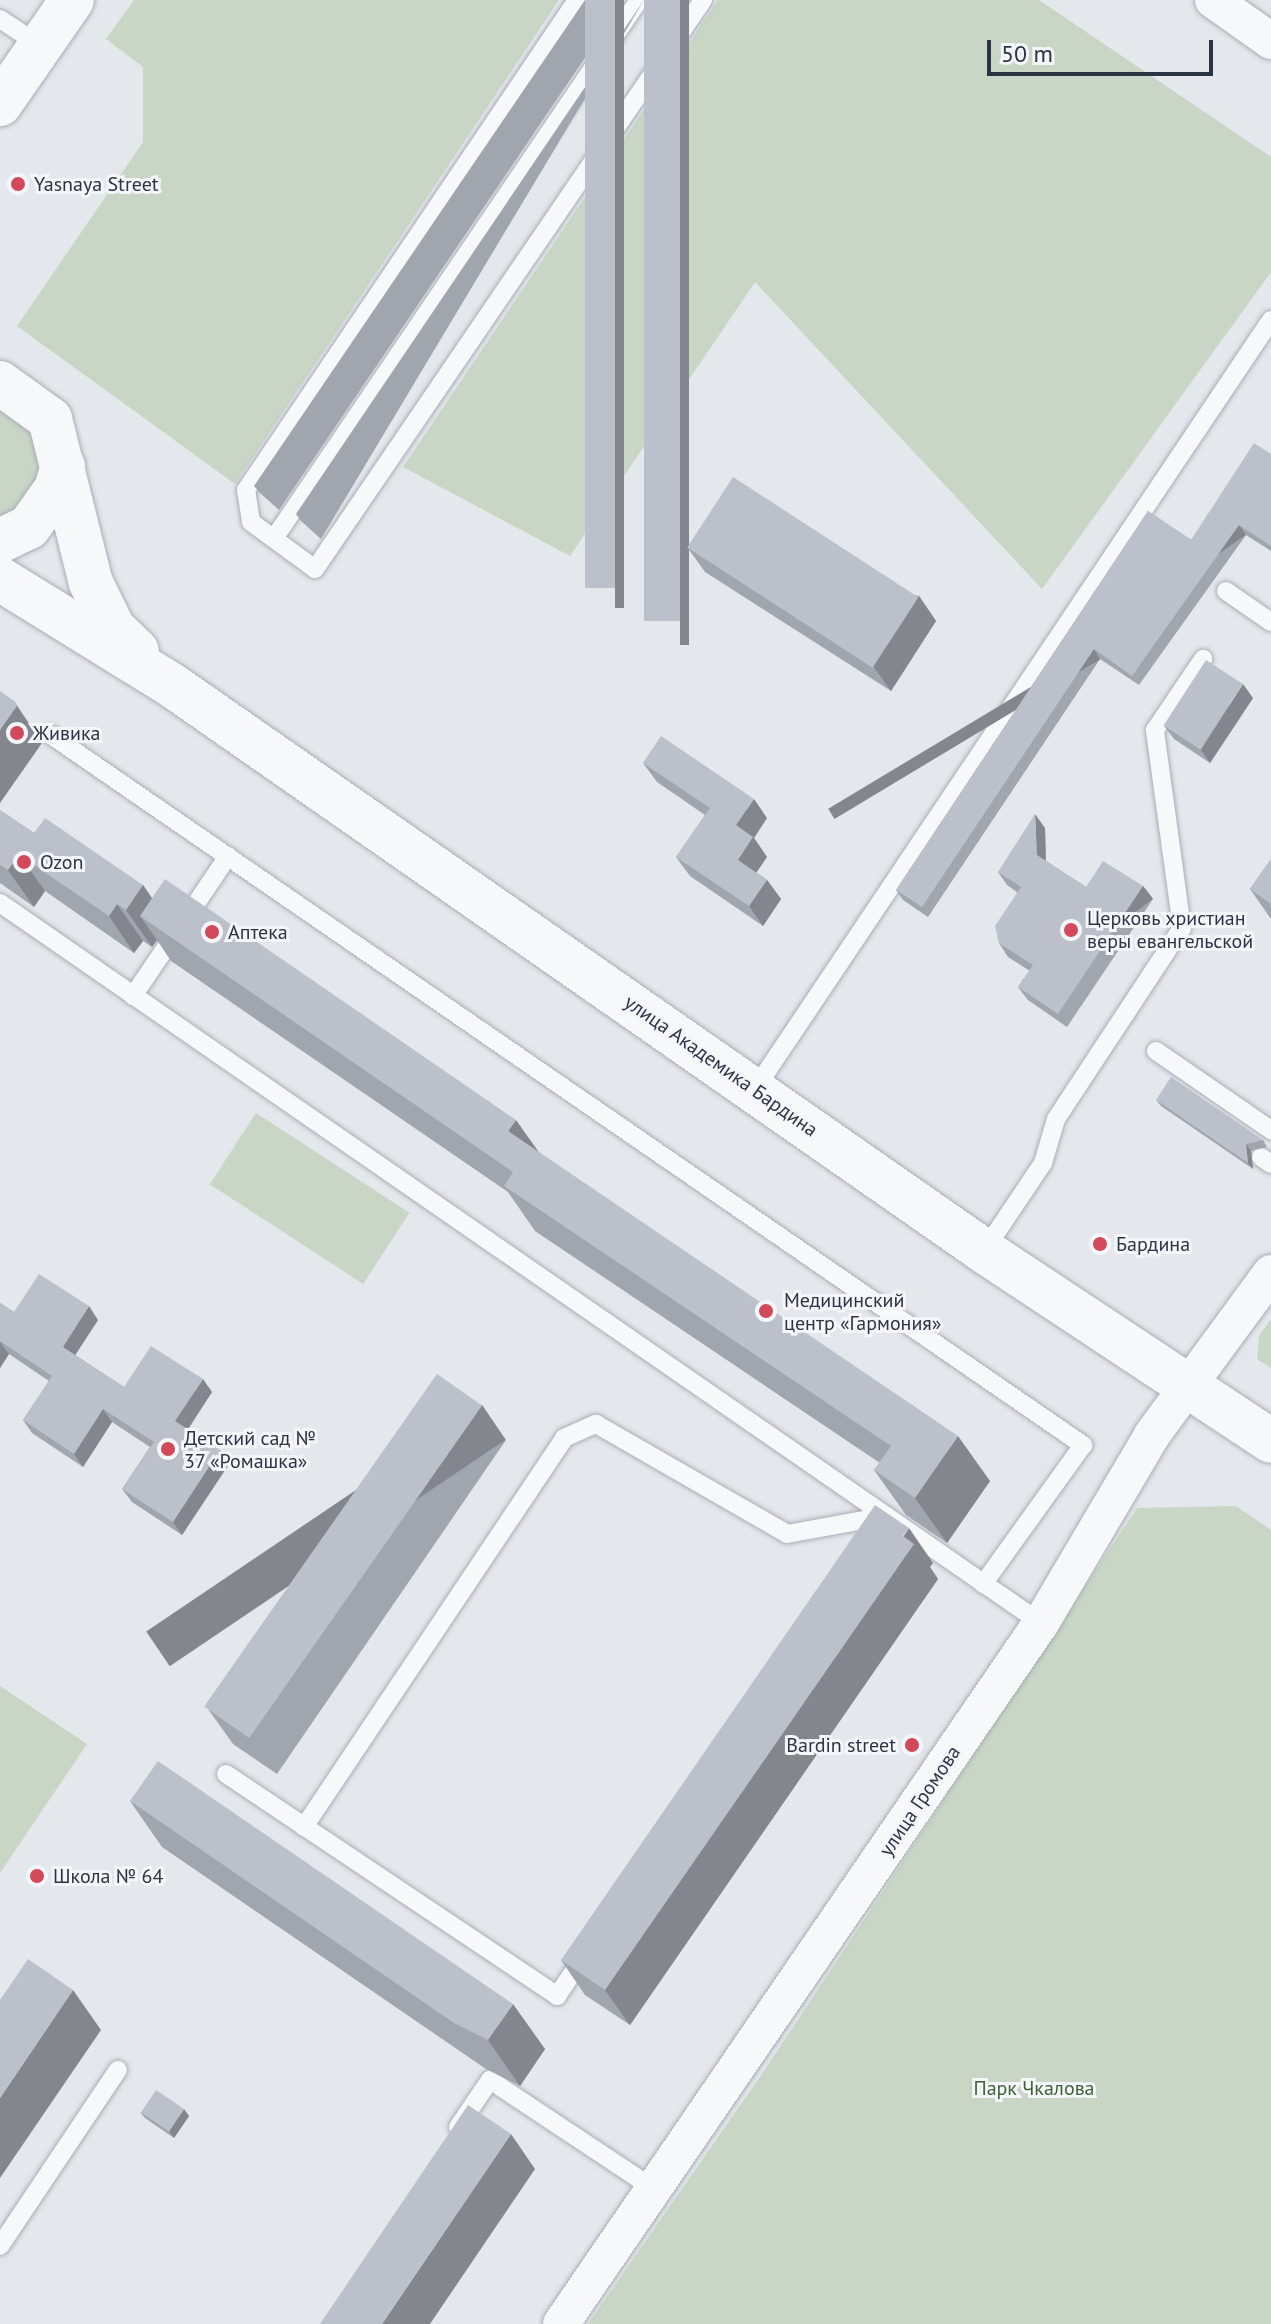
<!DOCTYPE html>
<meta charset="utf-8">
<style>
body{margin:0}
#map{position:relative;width:1271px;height:2324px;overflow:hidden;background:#e4e7ec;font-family:"PT Sans",sans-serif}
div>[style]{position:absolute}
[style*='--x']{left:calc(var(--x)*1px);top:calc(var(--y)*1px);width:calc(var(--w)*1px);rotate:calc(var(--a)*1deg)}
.green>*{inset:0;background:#c9d6c5;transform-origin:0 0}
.roads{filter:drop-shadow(0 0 2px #a9aeb7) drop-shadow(0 0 2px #a9aeb7)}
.service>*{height:18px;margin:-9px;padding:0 9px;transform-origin:9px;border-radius:9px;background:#f7f8fa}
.minor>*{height:36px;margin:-18px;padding:0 18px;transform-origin:18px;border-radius:18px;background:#f7f8fa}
.tertiary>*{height:44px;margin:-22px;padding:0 22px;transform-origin:22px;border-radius:22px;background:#f7f8fa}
.wall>*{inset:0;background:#a1a5ae}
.shaded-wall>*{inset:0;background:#83868d;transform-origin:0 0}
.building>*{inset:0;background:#bbc0ca;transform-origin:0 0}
.dots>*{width:22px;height:22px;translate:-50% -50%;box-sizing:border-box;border:4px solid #f4f6f9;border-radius:50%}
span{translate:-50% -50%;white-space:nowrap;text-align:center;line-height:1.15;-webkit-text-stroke:6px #f4f6f9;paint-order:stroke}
.poi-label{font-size:20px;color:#2b3445}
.left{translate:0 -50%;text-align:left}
.right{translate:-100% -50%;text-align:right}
.street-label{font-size:20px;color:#2b3445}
.park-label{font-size:20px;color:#3f6138}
.scale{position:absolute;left:987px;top:40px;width:226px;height:36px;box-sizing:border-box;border:4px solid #2b3445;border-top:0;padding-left:10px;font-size:24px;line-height:28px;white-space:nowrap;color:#2b3445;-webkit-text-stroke:6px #f4f6f9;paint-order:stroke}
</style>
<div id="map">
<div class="green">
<div style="clip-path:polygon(134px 0,559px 0,235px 484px,17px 326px,143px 142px,143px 67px,106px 39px)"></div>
<div style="clip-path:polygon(718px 0,1039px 0,1271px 157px,1271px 272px,1042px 589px,755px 282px,570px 556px,403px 467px)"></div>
<div style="clip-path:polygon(0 403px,31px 425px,45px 467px,40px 493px,0 521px)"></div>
<div style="left:256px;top:1113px;width:183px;height:85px;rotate:33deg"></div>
<div style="clip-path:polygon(1271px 1319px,1271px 1368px,1257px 1359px,1259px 1336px)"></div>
<div style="clip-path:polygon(1236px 1506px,1271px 1530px,1271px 2324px,588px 2324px,766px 2068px,1137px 1508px)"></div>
<div style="clip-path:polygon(0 1686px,87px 1744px,0 1873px)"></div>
</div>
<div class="roads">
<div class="service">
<div style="--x:577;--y:0;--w:591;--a:124.04"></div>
<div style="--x:246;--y:490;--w:32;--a:81"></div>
<div style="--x:251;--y:522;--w:79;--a:36.3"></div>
<div style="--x:315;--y:569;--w:689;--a:-55.71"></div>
<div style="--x:0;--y:19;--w:49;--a:33.4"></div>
<div style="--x:275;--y:537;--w:649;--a:-55.87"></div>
<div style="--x:1226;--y:591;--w:55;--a:34.6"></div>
<div style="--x:51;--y:735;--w:1253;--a:34.53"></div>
<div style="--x:1083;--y:1445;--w:171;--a:125.7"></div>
<div style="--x:0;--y:903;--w:1266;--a:34.67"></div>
<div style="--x:185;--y:920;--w:77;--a:-56.1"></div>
<div style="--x:133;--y:996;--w:71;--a:-55.9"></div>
<div style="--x:1156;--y:1051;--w:140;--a:34.5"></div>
<div style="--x:755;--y:1089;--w:926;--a:-56.14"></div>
<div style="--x:1261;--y:1157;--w:12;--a:35"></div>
<div style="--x:984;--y:1251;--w:106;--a:-56.2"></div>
<div style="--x:1043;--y:1163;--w:46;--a:-73.5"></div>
<div style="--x:1056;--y:1119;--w:229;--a:-56.6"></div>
<div style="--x:1182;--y:928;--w:200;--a:-97.8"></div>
<div style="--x:1155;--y:730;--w:86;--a:-55.9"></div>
<div style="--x:226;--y:1774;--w:399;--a:33.8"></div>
<div style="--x:557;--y:1996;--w:50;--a:-55.7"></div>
<div style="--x:304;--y:1827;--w:468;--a:-56.2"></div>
<div style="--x:564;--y:1438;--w:35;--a:-24"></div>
<div style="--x:596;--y:1424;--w:220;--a:29.9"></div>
<div style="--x:787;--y:1534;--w:101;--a:-10.3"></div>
<div style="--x:458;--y:2127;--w:57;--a:-55.8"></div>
<div style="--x:490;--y:2080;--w:197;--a:33.6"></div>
<div style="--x:0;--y:2246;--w:212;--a:-56.2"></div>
</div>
<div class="minor">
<div style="--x:1213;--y:0;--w:71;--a:35.3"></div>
<div style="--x:561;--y:2324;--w:850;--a:-55.6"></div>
<div style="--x:1041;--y:1623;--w:218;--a:-59.4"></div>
<div style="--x:1152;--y:1435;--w:201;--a:-53.7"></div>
</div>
<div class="tertiary">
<div style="--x:0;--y:104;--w:126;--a:-55.3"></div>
<div style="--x:0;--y:383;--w:62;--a:35.8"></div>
<div style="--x:50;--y:419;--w:169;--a:76"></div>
<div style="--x:91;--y:583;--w:50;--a:63.9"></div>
<div style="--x:113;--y:628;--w:33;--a:44"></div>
<div style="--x:0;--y:541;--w:32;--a:-26"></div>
<div style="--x:29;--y:527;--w:47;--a:-54.6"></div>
<div style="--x:56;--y:489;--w:24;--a:-73"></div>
<div style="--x:0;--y:579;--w:203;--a:31.7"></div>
<div style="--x:173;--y:686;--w:988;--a:34.86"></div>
<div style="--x:984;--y:1251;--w:344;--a:33.5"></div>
</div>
</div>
<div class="wall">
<div style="clip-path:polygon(585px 0,624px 0,279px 510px,259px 492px,254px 486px)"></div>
<div style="clip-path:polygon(644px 0,321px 539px,301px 521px,296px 514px)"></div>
<div style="clip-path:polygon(1271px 454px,1271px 551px,1246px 535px,1139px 685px,1100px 659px,928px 917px,903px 900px,896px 890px,1148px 511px,1191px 540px)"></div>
<div style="clip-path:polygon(687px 547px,919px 596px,936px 621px,891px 691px,705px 572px)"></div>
<div style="clip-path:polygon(1253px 698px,1210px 763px,1174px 739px,1164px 726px)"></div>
<div style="clip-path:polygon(643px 763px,767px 818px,754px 838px,767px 857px,756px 872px,767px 880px,781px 899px,763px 926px,690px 876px,676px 857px,705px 815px,657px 782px)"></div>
<div style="clip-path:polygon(0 810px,34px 833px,143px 885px,152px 898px,538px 1152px,990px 1481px,947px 1543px,906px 1515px,874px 1470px,880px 1463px,535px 1231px,508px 1192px,171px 961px,157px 940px,152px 947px,143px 941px,134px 953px,45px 891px,34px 907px,0 883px)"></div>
<div style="clip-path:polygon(1045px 828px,1046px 861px,1086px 887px,1143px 886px,1153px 899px,1067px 1027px,1028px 1000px,1018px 987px,1030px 971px,1008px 957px,999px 943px,1017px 892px,1007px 885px,998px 872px)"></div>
<div style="clip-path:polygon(1271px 859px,1271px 919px,1250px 889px)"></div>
<div style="clip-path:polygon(1156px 1100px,1263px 1140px,1267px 1147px,1251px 1151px,1253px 1169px,1161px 1106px)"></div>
<div style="clip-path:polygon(0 1303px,14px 1312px,98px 1320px,75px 1355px,124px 1387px,212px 1392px,188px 1430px,229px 1464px,182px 1535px,132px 1502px,122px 1489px,150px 1447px,112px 1422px,83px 1467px,32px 1433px,23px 1420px,49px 1381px,9px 1354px,0 1368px)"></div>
<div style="clip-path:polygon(482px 1405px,506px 1440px,277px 1774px,233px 1744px,208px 1709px)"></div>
<div style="clip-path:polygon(933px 1563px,930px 1567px,938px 1579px,630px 2025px,585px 1995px,561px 1960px)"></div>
<div style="clip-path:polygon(130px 1801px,545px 2049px,520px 2086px,486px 2069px,162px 1847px)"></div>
<div style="clip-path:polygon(140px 2112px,189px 2116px,174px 2138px,145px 2118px)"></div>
</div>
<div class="shaded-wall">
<div style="left:615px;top:0;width:9px;height:608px"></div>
<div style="left:680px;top:0;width:9px;height:645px"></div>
<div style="left:1239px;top:525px;width:12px;height:185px;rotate:55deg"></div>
<div style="clip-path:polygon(919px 596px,936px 621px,891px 691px,873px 666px)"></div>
<div style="left:1094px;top:649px;width:12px;height:310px;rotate:59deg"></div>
<div style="clip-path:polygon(1243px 684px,1253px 698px,1210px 763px,1201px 750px)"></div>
<div style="clip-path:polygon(14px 701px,42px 743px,0 803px,0 730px)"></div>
<div style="clip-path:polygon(754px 799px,767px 818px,754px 838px,767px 857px,752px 879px,738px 860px,736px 825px)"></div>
<div style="clip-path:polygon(1035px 814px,1045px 828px,1046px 868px,1037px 855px)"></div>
<div style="clip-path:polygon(19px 855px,45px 891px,34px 907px,8px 870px)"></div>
<div style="clip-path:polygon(767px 880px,781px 899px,763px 926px,749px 906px)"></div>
<div style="clip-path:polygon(143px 885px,168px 922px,140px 916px,157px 940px,152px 947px,126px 910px)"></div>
<div style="left:1143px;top:886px;width:16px;height:154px;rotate:52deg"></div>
<div style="clip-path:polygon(117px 904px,143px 941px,134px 953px,109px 916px)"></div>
<div style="clip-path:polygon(516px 1120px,548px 1165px,508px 1131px)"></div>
<div style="clip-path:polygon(1246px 1144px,1251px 1151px,1253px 1169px,1248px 1163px)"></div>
<div style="clip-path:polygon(89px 1306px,98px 1320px,72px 1360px,63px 1347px)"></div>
<div style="clip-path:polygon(0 1342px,9px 1354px,0 1368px)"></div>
<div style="clip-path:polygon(203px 1379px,212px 1392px,184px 1434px,175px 1421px)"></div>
<div style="left:482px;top:1405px;width:42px;height:405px;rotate:56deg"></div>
<div style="clip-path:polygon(103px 1409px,112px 1422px,83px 1467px,74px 1454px)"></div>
<div style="clip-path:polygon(958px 1436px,990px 1481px,947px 1543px,915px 1498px)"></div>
<div style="clip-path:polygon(220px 1450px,229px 1464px,182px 1535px,173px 1522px)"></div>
<div style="clip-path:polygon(909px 1528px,933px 1563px,930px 1567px,938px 1579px,630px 2025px,605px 1990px)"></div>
<div style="clip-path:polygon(73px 1990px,101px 2030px,0 2178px,0 2098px)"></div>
<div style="clip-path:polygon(513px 2004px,545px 2049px,520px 2086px,488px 2040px)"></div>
<div style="clip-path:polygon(184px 2109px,189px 2116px,174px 2138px,169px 2131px)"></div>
<div style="clip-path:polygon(511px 2134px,535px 2169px,430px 2324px,382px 2324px)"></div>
</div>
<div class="building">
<div style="left:585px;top:0;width:30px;height:588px"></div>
<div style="left:644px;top:0;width:36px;height:621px"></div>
<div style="clip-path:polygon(1254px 443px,1271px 454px,1271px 546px,1239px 525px,1132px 676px,1094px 649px,922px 907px,896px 890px,1148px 511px,1191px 540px)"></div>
<div style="left:733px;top:477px;width:221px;height:84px;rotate:33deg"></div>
<div style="left:1206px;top:660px;width:44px;height:78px;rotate:33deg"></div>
<div style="clip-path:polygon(0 691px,14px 701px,17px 706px,0 730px)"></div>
<div style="clip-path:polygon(661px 736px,754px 799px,736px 825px,753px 837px,738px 860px,767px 880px,749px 906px,676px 857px,710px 808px,643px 763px)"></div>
<div style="clip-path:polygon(0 810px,34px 833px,45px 818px,143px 885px,126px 910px,117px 904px,109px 916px,19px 855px,8px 870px,0 865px)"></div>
<div style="clip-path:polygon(1035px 814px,1037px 855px,1086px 887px,1103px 861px,1143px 886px,1058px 1014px,1018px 987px,1033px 965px,999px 943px,995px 926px,1021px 887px,998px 872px)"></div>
<div style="clip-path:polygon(1271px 859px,1271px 904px,1250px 889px)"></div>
<div style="clip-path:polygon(165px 879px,516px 1120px,508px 1131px,958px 1436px,915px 1498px,874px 1470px,891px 1446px,504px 1186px,513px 1172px,140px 916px)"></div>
<div style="clip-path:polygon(1171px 1077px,1263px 1140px,1246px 1144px,1248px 1163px,1156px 1100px)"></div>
<div style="clip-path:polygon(39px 1274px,89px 1306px,63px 1347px,124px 1387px,151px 1346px,203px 1379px,175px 1421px,220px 1450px,173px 1522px,122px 1489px,154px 1442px,103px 1409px,74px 1454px,23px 1420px,52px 1376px,0 1341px,0 1303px,14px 1312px)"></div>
<div style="left:437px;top:1374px;width:55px;height:406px;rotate:35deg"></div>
<div style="clip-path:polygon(875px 1505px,909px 1528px,903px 1536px,914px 1544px,605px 1990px,561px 1960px)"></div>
<div style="clip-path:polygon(158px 1761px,513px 2004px,488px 2040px,454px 2023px,130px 1801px)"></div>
<div style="clip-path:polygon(28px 1959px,73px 1990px,0 2098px,0 2000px)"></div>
<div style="left:156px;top:2090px;width:34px;height:27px;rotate:34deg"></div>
<div style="clip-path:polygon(468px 2105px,511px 2134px,382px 2324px,320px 2324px)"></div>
</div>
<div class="dots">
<div style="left:18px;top:184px;background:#d1495b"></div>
<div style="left:17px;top:733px;background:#d1495b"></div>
<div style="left:24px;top:862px;background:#d1495b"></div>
<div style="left:1071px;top:930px;background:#d1495b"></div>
<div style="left:212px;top:932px;background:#d1495b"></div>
<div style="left:1100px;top:1244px;background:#d1495b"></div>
<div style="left:766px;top:1311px;background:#d1495b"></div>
<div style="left:168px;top:1449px;background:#d1495b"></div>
<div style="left:912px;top:1745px;background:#d1495b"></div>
<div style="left:37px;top:1876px;background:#d1495b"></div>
</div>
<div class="poi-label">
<span class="left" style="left:34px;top:184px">Yasnaya Street</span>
<span class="left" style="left:33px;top:733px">Живика</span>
<span class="left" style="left:40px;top:862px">Ozon</span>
<span class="left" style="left:1087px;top:930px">Церковь христиан<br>веры евангельской</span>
<span class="left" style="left:228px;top:932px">Аптека</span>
<span class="left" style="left:1116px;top:1244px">Бардина</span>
<span class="left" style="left:784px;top:1312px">Медицинский<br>центр «Гармония»</span>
<span class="left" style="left:184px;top:1450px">Детский сад №<br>37 «Ромашка»</span>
<span class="right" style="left:896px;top:1745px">Bardin street</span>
<span class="left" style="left:53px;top:1876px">Школа № 64</span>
</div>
<div class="street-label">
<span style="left:721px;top:1066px;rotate:35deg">улица Академика Бардина</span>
<span style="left:920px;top:1801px;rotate:-56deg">улица Громова</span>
</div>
<div class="park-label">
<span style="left:1034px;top:2088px">Парк Чкалова</span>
</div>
<div class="scale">50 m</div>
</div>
